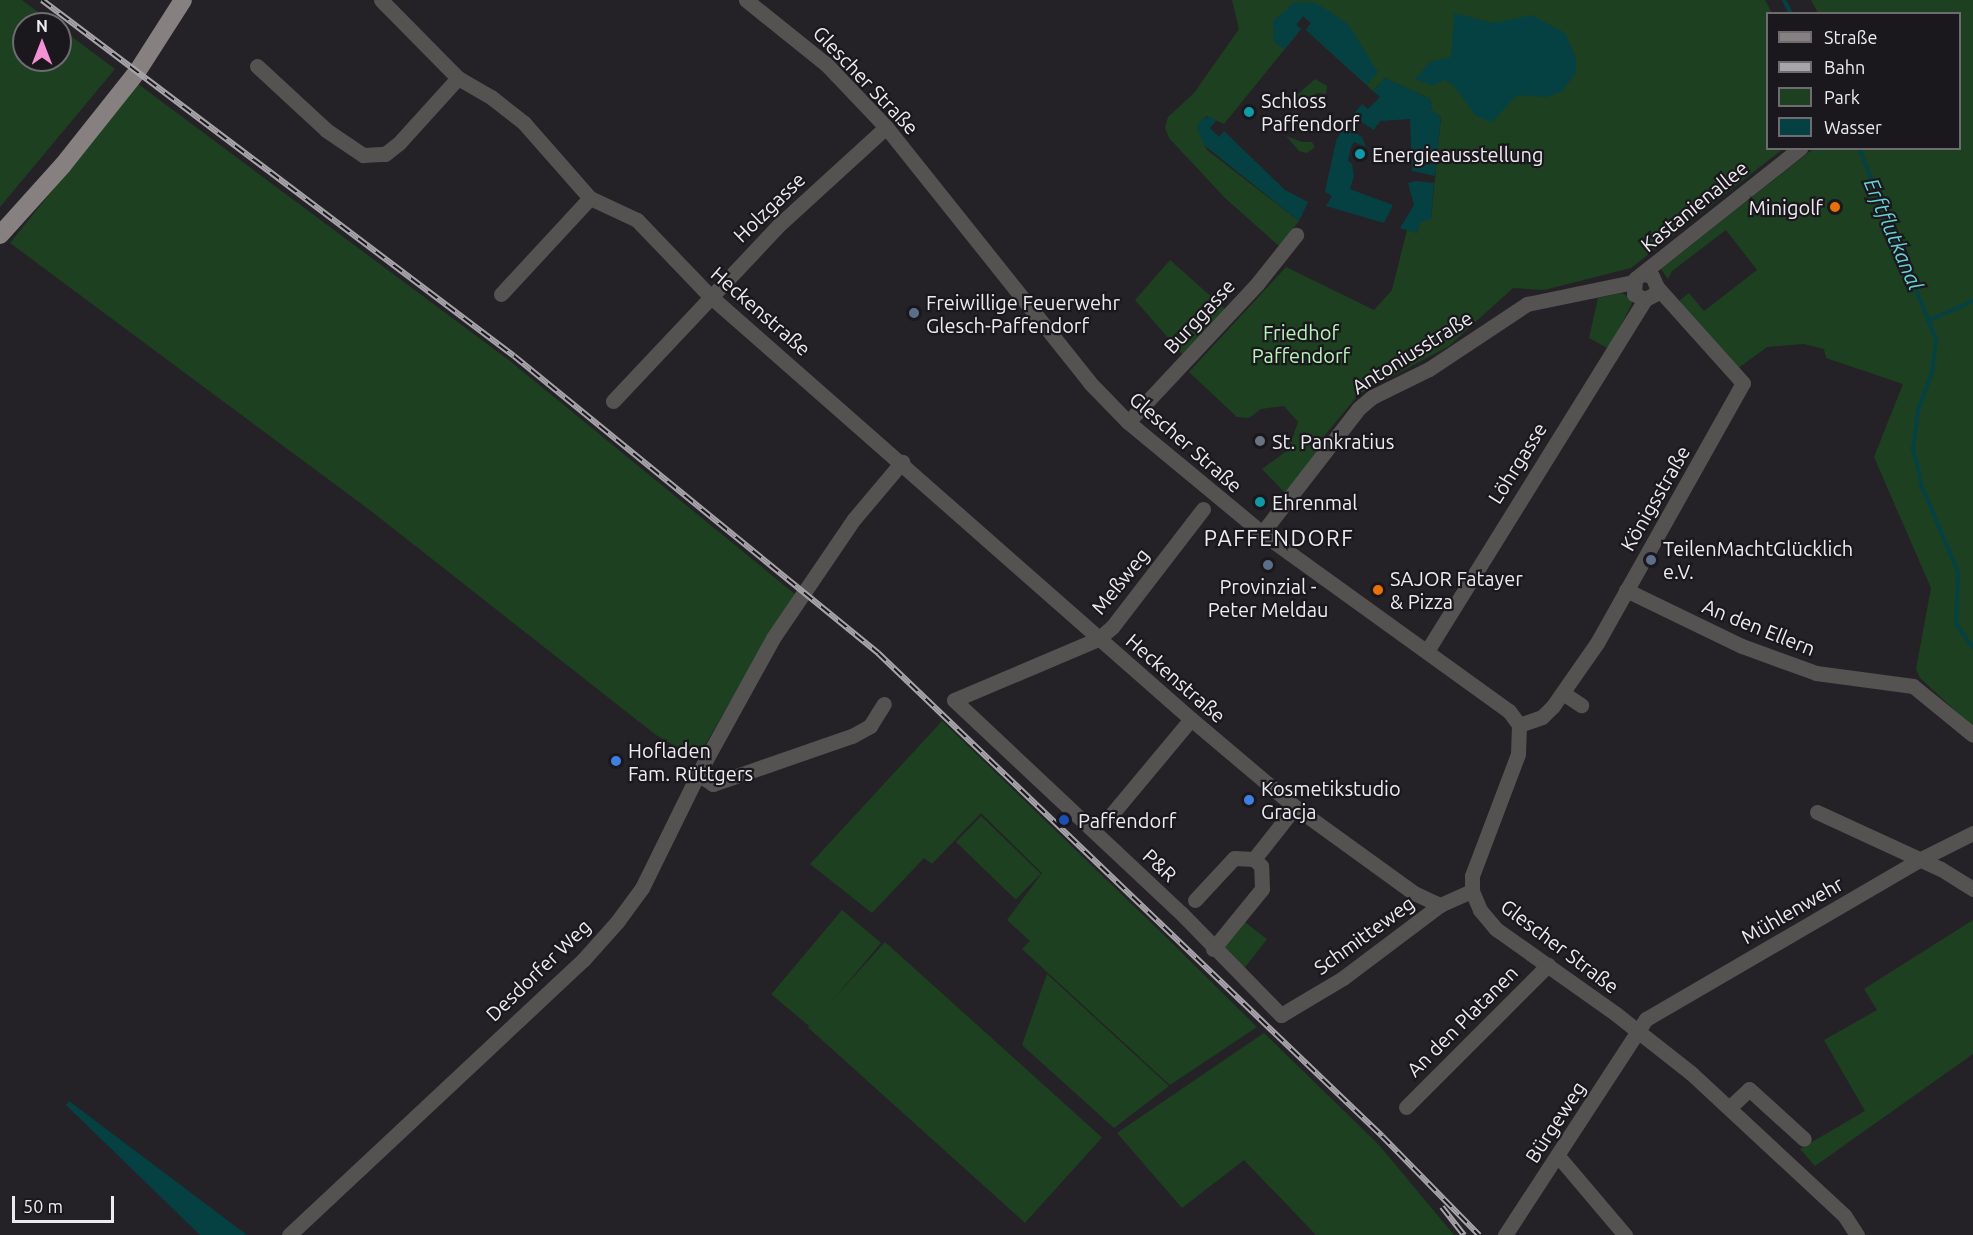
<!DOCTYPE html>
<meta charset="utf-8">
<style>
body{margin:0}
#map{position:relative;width:1973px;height:1235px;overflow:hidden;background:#242226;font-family:Ubuntu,sans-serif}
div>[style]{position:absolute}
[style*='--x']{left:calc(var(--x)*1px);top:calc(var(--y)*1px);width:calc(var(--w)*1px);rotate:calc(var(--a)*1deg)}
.green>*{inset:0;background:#1d4020;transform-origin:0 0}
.water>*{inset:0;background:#054143}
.stream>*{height:4px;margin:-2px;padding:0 2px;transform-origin:2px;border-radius:2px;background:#054143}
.minor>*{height:15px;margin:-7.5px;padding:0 7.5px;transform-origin:7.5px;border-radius:7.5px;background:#555252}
.major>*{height:18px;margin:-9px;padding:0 9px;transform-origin:9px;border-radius:9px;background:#868081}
.rail>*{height:6px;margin-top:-3px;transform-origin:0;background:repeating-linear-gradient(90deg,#1a181d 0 11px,#a7a5a9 0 22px);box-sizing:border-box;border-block:2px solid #a7a5a9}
.dots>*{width:16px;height:16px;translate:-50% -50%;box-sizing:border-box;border:3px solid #1a181d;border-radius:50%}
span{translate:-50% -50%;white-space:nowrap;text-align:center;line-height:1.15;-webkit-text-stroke:4.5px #1a181d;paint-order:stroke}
.street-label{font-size:20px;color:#edebef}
.poi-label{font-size:20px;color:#edebef}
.left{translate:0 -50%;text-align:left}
.right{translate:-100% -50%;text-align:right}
.park-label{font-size:20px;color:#b7f4ba}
.water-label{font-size:21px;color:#66d2d6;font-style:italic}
.quarter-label{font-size:22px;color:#edebef;letter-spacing:1.5px}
.legend{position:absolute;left:1766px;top:12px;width:195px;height:138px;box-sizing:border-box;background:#1a181d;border:2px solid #6e6c71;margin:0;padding:8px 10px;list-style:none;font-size:18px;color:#edebef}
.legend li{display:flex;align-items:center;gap:12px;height:30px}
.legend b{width:30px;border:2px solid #6e6c71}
.north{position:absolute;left:12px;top:12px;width:60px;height:60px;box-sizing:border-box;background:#1a181d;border:2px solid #6e6c71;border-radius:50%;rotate:0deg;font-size:16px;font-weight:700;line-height:24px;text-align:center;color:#edebef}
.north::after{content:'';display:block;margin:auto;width:21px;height:27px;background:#f491d4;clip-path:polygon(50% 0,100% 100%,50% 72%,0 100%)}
.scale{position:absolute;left:12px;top:1196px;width:102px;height:27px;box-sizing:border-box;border:3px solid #edebef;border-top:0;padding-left:8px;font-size:18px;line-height:21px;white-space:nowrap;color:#edebef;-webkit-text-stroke:4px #1a181d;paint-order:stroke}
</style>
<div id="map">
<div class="green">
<div style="clip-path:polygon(0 0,22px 0,54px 24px,24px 24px,24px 60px,60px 60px,60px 28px,115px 69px,0 207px)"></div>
<div style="clip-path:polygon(1232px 0,1765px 0,1772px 13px,1768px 14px,1768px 148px,1783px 149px,1631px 268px,1544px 290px,1513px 288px,1449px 346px,1359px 394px,1325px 435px,1324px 447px,1285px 493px,1262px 469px,1288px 450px,1298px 422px,1284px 406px,1261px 409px,1249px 418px,1237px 417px,1189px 372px,1286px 267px,1374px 310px,1392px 290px,1407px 230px,1417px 233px,1420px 222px,1431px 219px,1441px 117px,1432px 111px,1430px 99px,1385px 78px,1373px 91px,1306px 30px,1311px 23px,1303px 16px,1296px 25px,1301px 29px,1224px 124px,1206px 116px,1197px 127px,1207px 150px,1299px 221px,1279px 246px,1225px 198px,1169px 138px,1165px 128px,1168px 117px,1194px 93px,1239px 29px)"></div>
<div style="clip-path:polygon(1811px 0,1973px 0,1973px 727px,1920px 678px,1916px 669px,1931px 588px,1874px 457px,1903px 384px,1826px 358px,1824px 349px,1804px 344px,1767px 347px,1737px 369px,1679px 301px,1689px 293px,1704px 311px,1757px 270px,1726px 230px,1672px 271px,1668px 279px,1661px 269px,1813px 149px,1960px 148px,1960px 14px,1818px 13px)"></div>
<div style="clip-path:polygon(1315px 79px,1327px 86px,1326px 94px,1317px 93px,1301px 106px,1292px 107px,1292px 99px)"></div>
<div style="clip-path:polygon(138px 84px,510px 361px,796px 595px,769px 634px,697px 759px,656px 735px,371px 511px,10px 243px)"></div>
<div style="clip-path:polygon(1286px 136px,1302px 142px,1312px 142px,1315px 147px,1307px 153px,1299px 151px)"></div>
<div style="clip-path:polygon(1170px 260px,1225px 309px,1184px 356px,1135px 300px)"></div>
<div style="clip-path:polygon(1621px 293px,1630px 297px,1632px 303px,1609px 349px,1589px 338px,1598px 298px)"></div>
<div style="clip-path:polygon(942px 721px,1169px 940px,1257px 1027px,1170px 1085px,1022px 949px,1030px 941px,1007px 920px,1042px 873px,981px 813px,932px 864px,924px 858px,872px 913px,810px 864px)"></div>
<div style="left:981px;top:816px;width:83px;height:36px;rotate:44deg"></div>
<div style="left:842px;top:910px;width:51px;height:110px;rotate:40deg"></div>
<div style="left:1241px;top:919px;width:33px;height:38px;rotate:38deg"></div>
<div style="clip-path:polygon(1973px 920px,1973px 1054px,1815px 1166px,1800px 1149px,1865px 1111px,1824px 1040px,1877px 1010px,1864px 989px)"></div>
<div style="left:885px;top:942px;width:292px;height:115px;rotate:42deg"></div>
<div style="clip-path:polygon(1047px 974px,1169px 1086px,1114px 1128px,1022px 1045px)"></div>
<div style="clip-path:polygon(1264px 1033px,1379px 1145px,1454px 1235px,1316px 1235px,1244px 1160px,1182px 1208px,1117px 1133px)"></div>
</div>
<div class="water">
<div style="clip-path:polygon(1295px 2px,1316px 3px,1347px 23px,1378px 72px,1367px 85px,1306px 30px,1311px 23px,1303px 16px,1296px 25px,1301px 29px,1285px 49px,1274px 43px,1273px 21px)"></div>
<div style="clip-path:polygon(1454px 13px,1493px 23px,1532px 15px,1565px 33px,1576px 58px,1576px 73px,1561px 92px,1546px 97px,1517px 95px,1492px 122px,1476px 116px,1453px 85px,1444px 80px,1434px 86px,1415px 79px,1430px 62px,1451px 57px)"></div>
<div style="clip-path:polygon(1385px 78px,1430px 99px,1432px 111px,1441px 117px,1435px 176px,1412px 171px,1410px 119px,1380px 121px,1374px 130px,1352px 116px,1362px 104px,1368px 109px,1380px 97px,1373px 91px)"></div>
<div style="clip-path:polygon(1212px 117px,1216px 121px,1210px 128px,1219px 137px,1224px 131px,1285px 190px,1308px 202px,1299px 221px,1204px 145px,1197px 127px,1203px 118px)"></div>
<div style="clip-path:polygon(1344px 127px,1362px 137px,1366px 147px,1354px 142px,1351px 147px,1348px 161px,1352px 164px,1354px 176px,1350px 189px,1393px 205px,1384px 223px,1326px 206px,1332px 196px,1325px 192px,1336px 141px)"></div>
<div style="clip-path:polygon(1416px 181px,1434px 183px,1431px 220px,1420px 222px,1417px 233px,1400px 228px,1414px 205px,1408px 183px)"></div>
<div style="clip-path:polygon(69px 1101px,247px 1235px,200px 1235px,66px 1105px)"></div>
</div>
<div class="stream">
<div style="--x:1784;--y:0;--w:16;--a:63"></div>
<div style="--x:1859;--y:148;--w:207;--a:68.1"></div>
<div style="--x:1936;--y:340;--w:32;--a:97"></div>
<div style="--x:1932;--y:372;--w:40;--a:110.2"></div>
<div style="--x:1918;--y:410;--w:38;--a:97"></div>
<div style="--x:1913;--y:448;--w:40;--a:77"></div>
<div style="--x:1922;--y:487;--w:92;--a:67"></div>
<div style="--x:1958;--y:572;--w:52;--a:92.2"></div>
<div style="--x:1956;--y:624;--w:29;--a:54"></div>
<div style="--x:1930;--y:320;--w:47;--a:-23.8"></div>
</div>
<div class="minor">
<div style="--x:381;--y:0;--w:110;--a:45.4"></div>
<div style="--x:458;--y:78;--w:38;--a:30"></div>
<div style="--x:491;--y:97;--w:42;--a:38.2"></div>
<div style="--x:524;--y:123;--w:100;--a:48.7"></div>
<div style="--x:590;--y:198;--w:52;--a:25.1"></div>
<div style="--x:637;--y:220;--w:105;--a:46.2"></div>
<div style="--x:710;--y:296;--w:641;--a:41.33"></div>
<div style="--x:1191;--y:719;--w:136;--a:40.2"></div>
<div style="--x:1295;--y:807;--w:147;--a:35.9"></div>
<div style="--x:1414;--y:893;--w:29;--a:25"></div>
<div style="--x:746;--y:0;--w:102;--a:38.7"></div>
<div style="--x:826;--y:64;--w:87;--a:46.4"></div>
<div style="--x:886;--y:127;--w:327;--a:51.4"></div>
<div style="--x:1090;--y:383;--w:54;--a:45.7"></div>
<div style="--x:1128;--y:422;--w:174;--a:39.6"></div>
<div style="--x:1262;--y:533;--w:304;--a:35.8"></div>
<div style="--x:1509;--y:711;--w:17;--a:54"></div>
<div style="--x:1519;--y:725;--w:29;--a:92"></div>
<div style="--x:1518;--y:754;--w:130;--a:110.7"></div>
<div style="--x:1472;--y:876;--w:15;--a:90"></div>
<div style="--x:1472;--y:891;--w:21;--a:67"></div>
<div style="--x:1480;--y:910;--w:25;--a:50"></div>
<div style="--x:1496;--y:929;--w:147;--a:35.3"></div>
<div style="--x:1616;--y:1014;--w:95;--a:38.2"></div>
<div style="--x:1691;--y:1073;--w:209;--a:42.9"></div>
<div style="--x:1844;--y:1215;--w:24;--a:57"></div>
<div style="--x:257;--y:66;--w:94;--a:42.8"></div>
<div style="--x:326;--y:130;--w:45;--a:34"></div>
<div style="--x:363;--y:155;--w:22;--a:-3"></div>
<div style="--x:385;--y:154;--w:18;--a:-38"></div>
<div style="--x:399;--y:143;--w:88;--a:-47.8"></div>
<div style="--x:1644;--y:274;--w:8;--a:14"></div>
<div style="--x:1652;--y:276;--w:12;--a:66"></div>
<div style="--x:1657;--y:287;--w:7;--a:106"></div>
<div style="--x:1655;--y:294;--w:11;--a:153"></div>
<div style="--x:1645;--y:299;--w:12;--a:-156"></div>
<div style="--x:1634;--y:294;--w:15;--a:-86"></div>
<div style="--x:1635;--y:279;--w:211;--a:-38.4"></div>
<div style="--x:501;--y:294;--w:131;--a:-47.2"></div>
<div style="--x:613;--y:401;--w:245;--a:-46.7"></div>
<div style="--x:781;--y:223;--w:142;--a:-42.4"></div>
<div style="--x:1128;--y:422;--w:189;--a:-46.9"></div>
<div style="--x:1257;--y:284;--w:63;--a:-51.5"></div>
<div style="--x:1203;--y:509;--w:149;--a:127.6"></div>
<div style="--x:1112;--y:627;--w:18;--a:139"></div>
<div style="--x:1098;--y:639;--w:156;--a:157"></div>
<div style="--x:954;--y:700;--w:311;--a:43.2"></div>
<div style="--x:1181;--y:913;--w:143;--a:45.6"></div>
<div style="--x:1281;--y:1015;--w:72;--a:-30.8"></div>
<div style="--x:1343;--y:978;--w:121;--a:-37"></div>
<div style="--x:1440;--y:905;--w:35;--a:-24"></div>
<div style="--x:1262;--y:533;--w:158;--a:-52.2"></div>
<div style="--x:1359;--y:408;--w:17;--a:-40"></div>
<div style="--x:1372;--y:397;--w:64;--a:-26.2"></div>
<div style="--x:1429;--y:369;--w:118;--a:-33.6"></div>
<div style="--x:1527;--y:304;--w:108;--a:-11.7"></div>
<div style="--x:1626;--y:590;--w:129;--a:25.8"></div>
<div style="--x:1742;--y:646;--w:79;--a:20"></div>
<div style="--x:1816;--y:673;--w:98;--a:7.6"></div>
<div style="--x:1913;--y:686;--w:77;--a:39.2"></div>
<div style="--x:1427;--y:651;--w:414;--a:-58.2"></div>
<div style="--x:1563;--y:693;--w:22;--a:34"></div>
<div style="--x:1519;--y:725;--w:24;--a:-19"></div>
<div style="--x:1542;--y:717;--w:16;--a:-45"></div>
<div style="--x:1553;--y:706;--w:77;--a:-55.1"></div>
<div style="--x:1597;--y:643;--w:298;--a:-60.7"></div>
<div style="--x:1743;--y:383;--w:129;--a:-131.9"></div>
<div style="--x:698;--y:774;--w:18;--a:34"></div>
<div style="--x:713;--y:784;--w:147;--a:-19.1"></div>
<div style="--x:852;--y:736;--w:21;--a:-29"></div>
<div style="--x:870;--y:726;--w:26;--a:-58"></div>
<div style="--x:1817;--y:812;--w:136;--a:24.7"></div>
<div style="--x:1941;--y:869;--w:38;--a:32"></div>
<div style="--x:1111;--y:815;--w:125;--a:-50.2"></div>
<div style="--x:1195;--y:900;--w:57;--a:-47.1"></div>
<div style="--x:1234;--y:858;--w:20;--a:3"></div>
<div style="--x:1213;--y:949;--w:77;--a:-50.8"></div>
<div style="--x:1262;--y:889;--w:23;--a:-92"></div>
<div style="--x:1261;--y:866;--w:10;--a:-135"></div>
<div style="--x:1254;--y:859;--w:66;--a:-51.7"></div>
<div style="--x:1406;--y:1107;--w:201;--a:-45"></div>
<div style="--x:1730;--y:1107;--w:26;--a:-43"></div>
<div style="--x:1749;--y:1089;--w:74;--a:42.3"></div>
<div style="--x:1558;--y:1156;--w:104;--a:49.7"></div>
<div style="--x:289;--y:1235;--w:403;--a:-43.1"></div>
<div style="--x:583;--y:960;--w:51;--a:-48.2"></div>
<div style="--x:617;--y:922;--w:42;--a:-53.7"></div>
<div style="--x:642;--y:888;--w:127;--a:-63.8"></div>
<div style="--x:698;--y:774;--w:155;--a:-61.1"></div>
<div style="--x:773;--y:638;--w:144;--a:-55.8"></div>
<div style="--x:854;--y:519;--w:75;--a:-49.9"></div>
<div style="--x:1505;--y:1235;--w:258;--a:-56.9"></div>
<div style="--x:1646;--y:1019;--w:316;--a:-30.2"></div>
<div style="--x:1919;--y:860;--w:60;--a:-26.6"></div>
</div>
<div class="major">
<div style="--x:0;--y:235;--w:94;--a:-48"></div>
<div style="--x:63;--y:165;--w:119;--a:-51.5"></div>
<div style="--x:137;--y:72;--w:85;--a:-57.4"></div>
</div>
<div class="rail">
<div style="--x:42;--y:0;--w:591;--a:37.02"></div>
<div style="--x:514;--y:356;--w:470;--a:39.2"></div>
<div style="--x:878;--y:653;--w:698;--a:43.78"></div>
<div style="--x:1382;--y:1136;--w:139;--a:45.6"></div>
<div style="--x:1442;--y:1207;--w:36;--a:52"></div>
</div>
<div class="dots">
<div style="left:1249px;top:112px;background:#0f9aa8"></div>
<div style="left:1360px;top:154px;background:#0f9aa8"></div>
<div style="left:1835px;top:207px;background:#e8710a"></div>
<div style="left:914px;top:313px;background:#5c6f8a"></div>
<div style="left:1260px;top:441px;background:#6b7280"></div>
<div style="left:1260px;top:502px;background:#0f9aa8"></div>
<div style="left:1651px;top:560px;background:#5c6f8a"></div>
<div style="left:1268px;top:565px;background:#5c6f8a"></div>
<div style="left:1378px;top:590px;background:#e8710a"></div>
<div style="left:616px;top:761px;background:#3f7fe0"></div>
<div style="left:1249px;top:800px;background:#3f7fe0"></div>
<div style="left:1064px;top:820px;background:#1a4fb4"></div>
</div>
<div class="street-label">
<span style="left:866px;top:80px;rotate:46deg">Glescher Straße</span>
<span style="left:1694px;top:206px;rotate:-39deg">Kastanienallee</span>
<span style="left:769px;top:207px;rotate:-44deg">Holzgasse</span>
<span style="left:761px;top:311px;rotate:41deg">Heckenstraße</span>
<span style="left:1199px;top:316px;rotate:-47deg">Burggasse</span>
<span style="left:1412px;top:352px;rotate:-32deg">Antoniusstraße</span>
<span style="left:1186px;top:442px;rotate:41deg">Glescher Straße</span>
<span style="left:1517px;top:463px;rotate:-58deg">Löhrgasse</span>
<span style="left:1655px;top:498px;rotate:-60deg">Königsstraße</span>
<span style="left:1120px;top:581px;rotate:-51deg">Meßweg</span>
<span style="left:1759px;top:627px;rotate:22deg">An den Ellern</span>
<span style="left:1176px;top:678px;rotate:41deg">Heckenstraße</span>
<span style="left:1160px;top:865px;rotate:43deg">P&amp;R</span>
<span style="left:1792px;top:910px;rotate:-30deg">Mühlenwehr</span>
<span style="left:1364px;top:935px;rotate:-36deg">Schmitteweg</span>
<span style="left:1560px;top:946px;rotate:37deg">Glescher Straße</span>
<span style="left:538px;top:970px;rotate:-44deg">Desdorfer Weg</span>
<span style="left:1462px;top:1021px;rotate:-45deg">An den Platanen</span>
<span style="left:1555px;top:1122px;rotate:-57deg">Bürgeweg</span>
</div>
<div class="poi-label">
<span class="left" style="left:1261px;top:112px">Schloss<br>Paffendorf</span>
<span class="left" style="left:1372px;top:154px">Energieausstellung</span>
<span class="right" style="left:1823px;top:207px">Minigolf</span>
<span class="left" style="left:926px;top:314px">Freiwillige Feuerwehr<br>Glesch-Paffendorf</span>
<span class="left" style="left:1272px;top:441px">St. Pankratius</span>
<span class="left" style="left:1272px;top:502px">Ehrenmal</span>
<span class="left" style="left:1663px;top:560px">TeilenMachtGlücklich<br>e.V.</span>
<span class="left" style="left:1390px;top:590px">SAJOR Fatayer<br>&amp; Pizza</span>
<span style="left:1268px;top:598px">Provinzial -<br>Peter Meldau</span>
<span class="left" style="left:628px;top:762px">Hofladen<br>Fam. Rüttgers</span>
<span class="left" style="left:1261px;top:800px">Kosmetikstudio<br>Gracja</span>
<span class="left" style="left:1078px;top:820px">Paffendorf</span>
</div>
<div class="park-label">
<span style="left:1301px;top:344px">Friedhof<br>Paffendorf</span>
</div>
<div class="water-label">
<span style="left:1894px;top:234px;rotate:67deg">Erftflutkanal</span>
</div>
<div class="quarter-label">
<span style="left:1279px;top:538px">PAFFENDORF</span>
</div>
<ul class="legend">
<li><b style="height:8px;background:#868081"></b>Straße</li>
<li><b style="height:8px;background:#a7a5a9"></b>Bahn</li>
<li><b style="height:16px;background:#1d4020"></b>Park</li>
<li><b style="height:16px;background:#054143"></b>Wasser</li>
</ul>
<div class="north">N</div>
<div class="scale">50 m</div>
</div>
